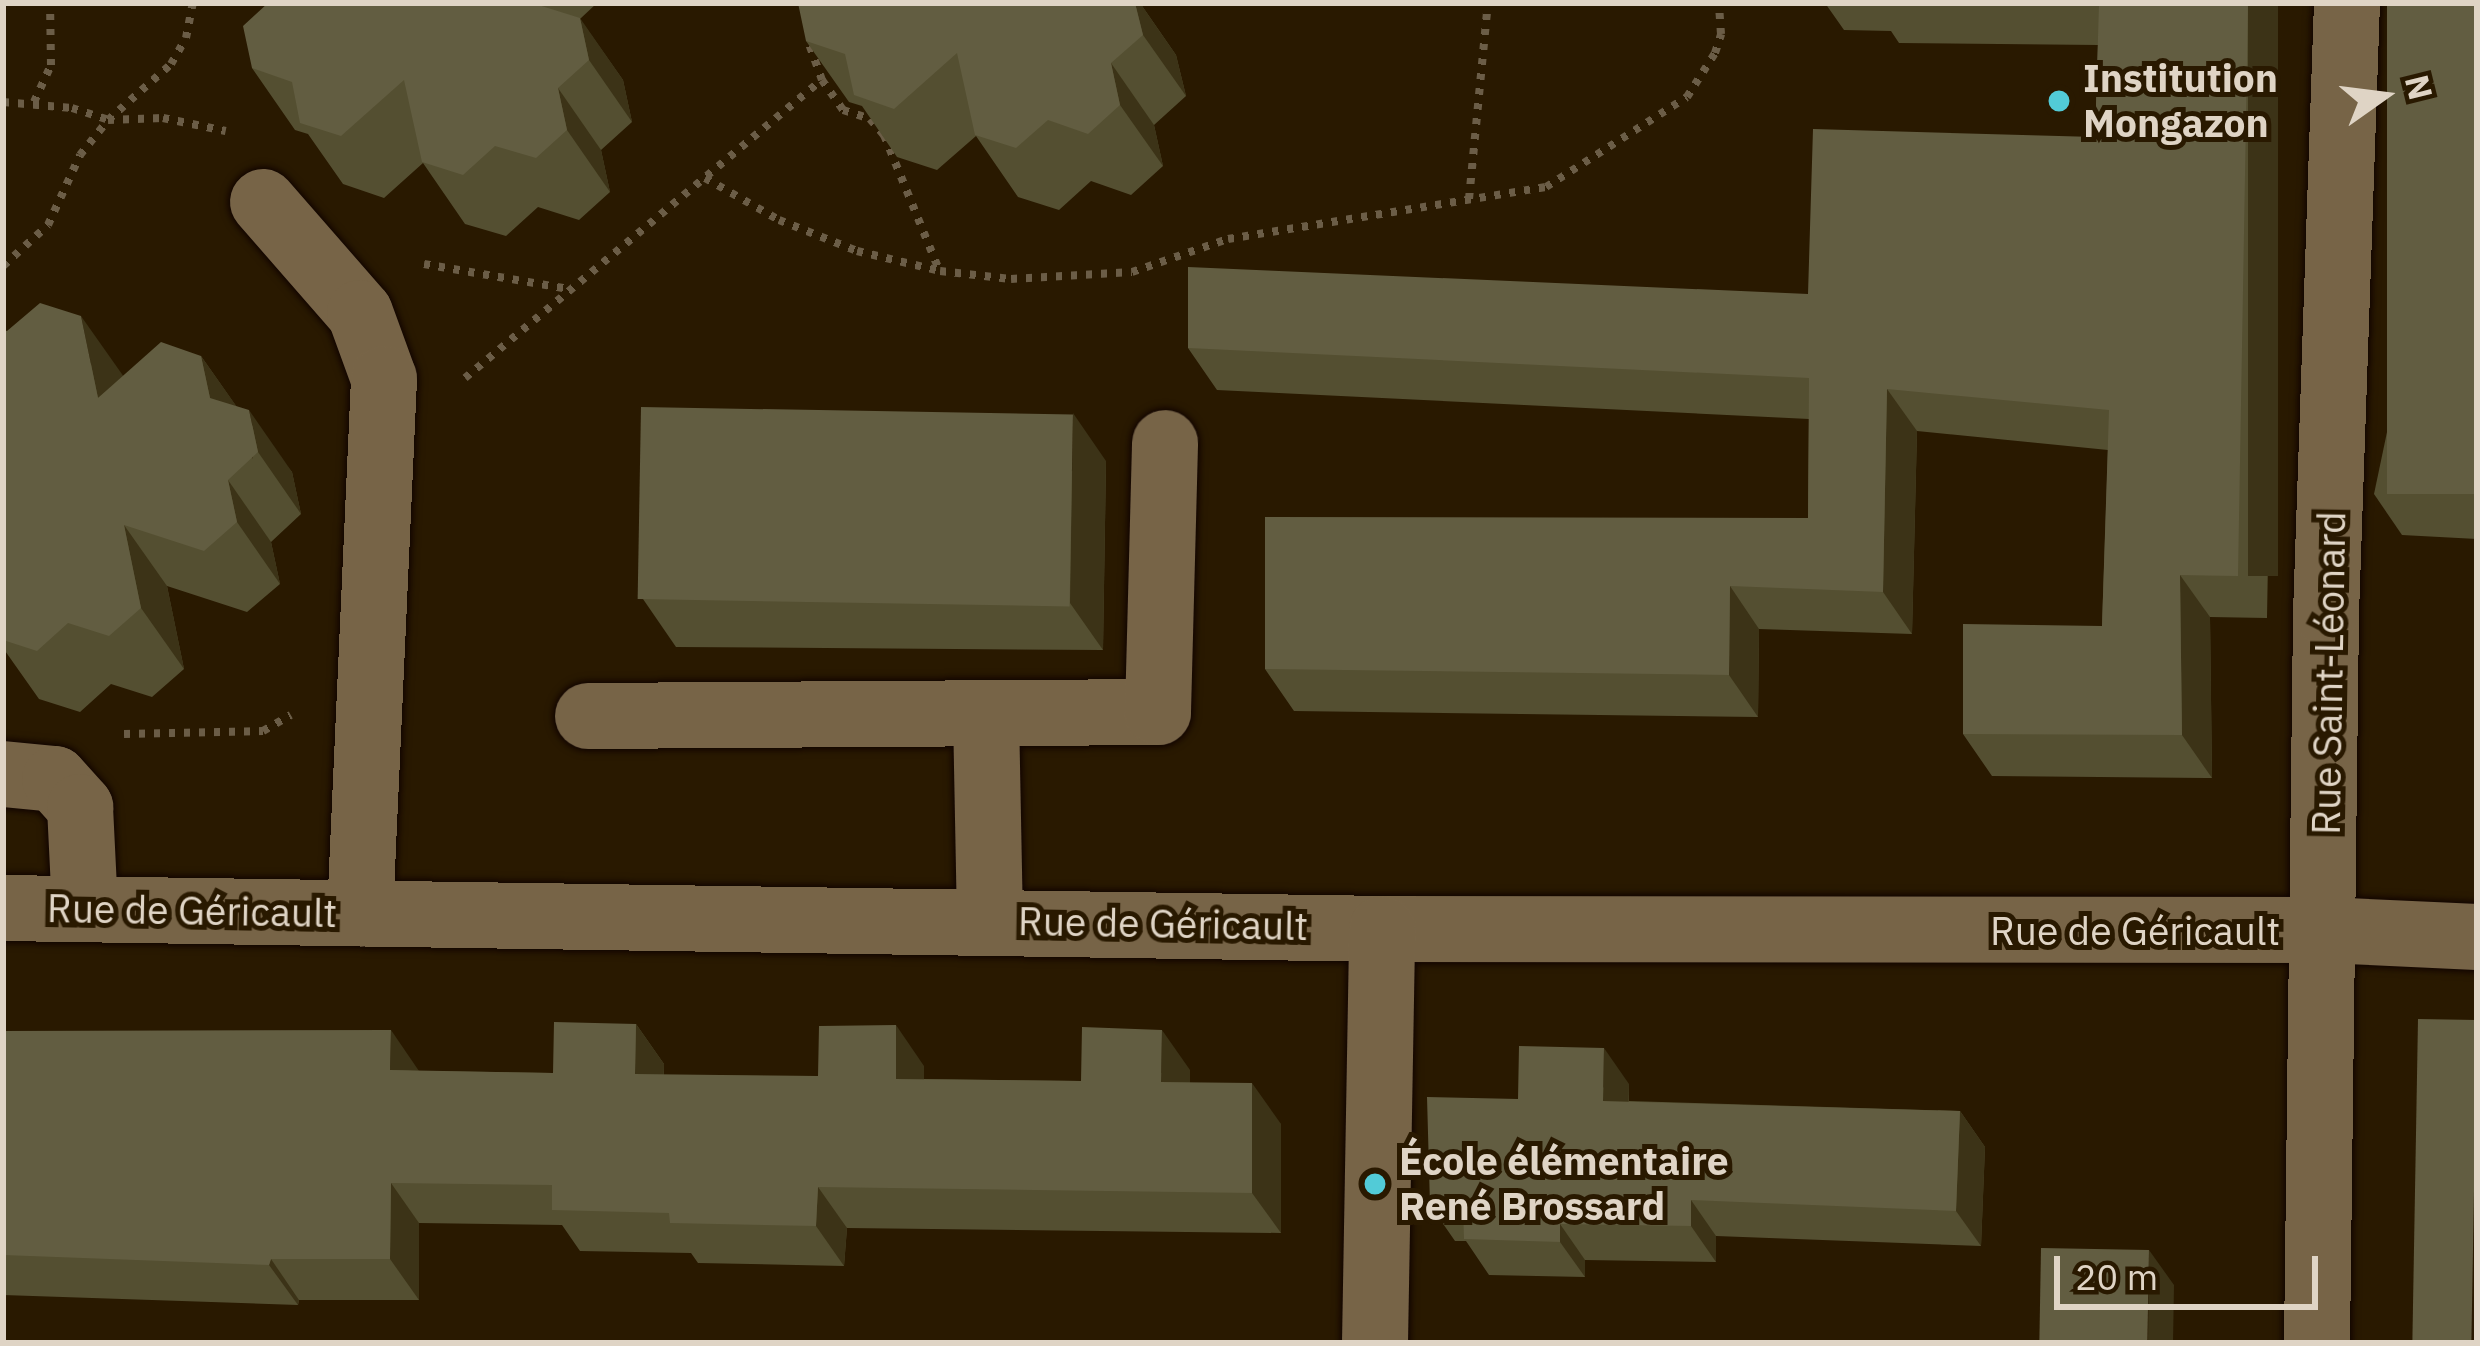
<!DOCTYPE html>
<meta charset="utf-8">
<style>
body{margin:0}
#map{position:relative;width:2480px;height:1346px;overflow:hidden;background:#291900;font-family:"IBM Plex Sans",sans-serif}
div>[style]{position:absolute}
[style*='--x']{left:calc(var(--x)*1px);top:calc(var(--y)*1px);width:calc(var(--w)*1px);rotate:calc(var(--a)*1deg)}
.path>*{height:8px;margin-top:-4px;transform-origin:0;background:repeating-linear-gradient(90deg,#6b5d47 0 6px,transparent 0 15px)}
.roads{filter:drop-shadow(0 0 3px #110400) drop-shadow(0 0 3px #110400)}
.minor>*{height:66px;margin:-33px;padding:0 33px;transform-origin:33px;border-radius:33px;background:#776447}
.wall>*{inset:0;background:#544f31}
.shaded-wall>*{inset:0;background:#3c3317;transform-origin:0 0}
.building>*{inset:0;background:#625d41;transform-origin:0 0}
.dots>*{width:33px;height:33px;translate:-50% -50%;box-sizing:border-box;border:6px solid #291900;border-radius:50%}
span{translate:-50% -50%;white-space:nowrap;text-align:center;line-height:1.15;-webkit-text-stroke:10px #291900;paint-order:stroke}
.poi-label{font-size:39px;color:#dfd4c5;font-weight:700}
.left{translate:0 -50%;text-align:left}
.street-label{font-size:39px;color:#dfd4c5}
.frame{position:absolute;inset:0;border:6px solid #dfd4c5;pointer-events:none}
.north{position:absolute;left:2324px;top:36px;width:120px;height:120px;-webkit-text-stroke:9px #291900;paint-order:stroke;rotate:76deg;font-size:33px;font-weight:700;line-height:48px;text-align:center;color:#dfd4c5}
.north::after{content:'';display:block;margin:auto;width:42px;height:54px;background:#dfd4c5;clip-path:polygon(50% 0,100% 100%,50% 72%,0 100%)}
.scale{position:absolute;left:2054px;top:1256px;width:264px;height:54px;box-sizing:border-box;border:6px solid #dfd4c5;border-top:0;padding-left:15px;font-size:36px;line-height:42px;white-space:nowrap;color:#dfd4c5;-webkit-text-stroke:9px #291900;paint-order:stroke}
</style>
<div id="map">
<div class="path">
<div style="--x:822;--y:80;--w:37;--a:55"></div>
<div style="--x:843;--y:110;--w:28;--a:18"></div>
<div style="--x:870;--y:119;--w:21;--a:49"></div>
<div style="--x:884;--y:135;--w:146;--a:67.8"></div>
<div style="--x:3;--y:102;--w:69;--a:5"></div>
<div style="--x:72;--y:108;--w:38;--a:18"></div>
<div style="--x:108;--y:120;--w:55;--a:-2.1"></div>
<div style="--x:163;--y:118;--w:64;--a:11.7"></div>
<div style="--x:34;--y:102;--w:41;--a:-65.3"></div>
<div style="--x:51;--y:65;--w:62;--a:-90.9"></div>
<div style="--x:705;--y:178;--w:85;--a:29.6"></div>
<div style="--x:779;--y:220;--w:84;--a:21.7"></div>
<div style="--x:857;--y:251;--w:85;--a:13.5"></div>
<div style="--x:940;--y:271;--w:71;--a:6.4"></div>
<div style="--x:1011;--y:279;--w:121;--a:-3.3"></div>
<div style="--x:1132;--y:272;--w:102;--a:-19"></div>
<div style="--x:1228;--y:239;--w:322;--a:-9.3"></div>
<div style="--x:1546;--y:187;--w:167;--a:-32.6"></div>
<div style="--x:1687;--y:97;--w:52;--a:-57.5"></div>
<div style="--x:1715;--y:53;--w:20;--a:-72"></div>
<div style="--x:1721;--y:34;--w:31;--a:-94"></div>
<div style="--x:1469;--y:199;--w:197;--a:-84.5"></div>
<div style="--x:424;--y:264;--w:147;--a:9.8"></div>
<div style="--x:3;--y:266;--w:61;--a:-42.3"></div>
<div style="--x:48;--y:225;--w:77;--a:-65.4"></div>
<div style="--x:80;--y:155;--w:45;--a:-51.3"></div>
<div style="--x:108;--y:120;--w:84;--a:-41.6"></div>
<div style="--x:171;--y:64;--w:30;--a:-60"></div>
<div style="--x:186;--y:38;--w:36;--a:-79"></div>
<div style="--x:465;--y:378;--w:465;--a:-39.9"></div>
<div style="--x:822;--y:80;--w:41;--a:-109.7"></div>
<div style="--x:124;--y:734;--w:139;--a:-1.2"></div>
<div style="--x:263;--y:731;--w:32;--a:-30"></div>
</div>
<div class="roads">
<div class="minor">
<div style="--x:263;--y:202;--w:147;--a:48.9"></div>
<div style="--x:360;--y:313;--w:70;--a:70"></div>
<div style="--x:384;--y:379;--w:535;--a:92.57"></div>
<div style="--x:986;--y:714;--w:207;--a:88.9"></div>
<div style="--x:588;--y:716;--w:570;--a:-0.4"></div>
<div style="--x:1158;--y:712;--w:269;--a:-88.5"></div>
<div style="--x:3;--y:774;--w:52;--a:5.5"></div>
<div style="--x:55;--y:779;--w:38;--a:48"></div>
<div style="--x:80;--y:807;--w:102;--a:87.2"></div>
<div style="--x:3;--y:908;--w:1379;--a:0.87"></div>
<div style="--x:1382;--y:929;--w:942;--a:0.06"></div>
<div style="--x:2324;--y:930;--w:153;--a:2.6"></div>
<div style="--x:1375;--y:1343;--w:414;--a:-89"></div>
<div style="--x:2317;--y:1343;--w:730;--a:-89.29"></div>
<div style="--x:2326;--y:613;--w:610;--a:-88.03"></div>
</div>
</div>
<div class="wall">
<div style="clip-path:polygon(268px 3px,597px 3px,580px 19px,623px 80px,632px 122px,601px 150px,610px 192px,579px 220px,538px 207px,506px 236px,465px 224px,423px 163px,384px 198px,343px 184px,308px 134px,295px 130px,252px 68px)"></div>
<div style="clip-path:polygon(1140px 3px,1176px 55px,1186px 96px,1154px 125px,1163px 166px,1131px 195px,1091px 181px,1059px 210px,1018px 197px,976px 136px,937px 170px,897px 157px,862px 106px,849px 102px,806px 41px)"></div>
<div style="clip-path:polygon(1825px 3px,2278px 3px,2267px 618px,2210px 617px,2212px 778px,1992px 776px,1963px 734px,2102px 626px,2108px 450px,1917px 431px,1912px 634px,1759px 629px,1758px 717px,1294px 711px,1265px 669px,1808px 518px,1809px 419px,1217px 390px,1188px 348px,1808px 294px,2095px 137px,2098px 45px,1899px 43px,1891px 31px,1844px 30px)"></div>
<div style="clip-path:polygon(2477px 3px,2477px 539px,2402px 535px,2374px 494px)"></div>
<div style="clip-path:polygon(3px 330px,123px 376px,201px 356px,236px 406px,292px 472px,301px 514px,271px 542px,280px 584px,247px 612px,167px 586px,184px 669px,152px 697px,111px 684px,80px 712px,39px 699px,3px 648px)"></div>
<div style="clip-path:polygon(1106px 461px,1103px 650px,676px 647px,643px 599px)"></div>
<div style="clip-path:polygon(636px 1024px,664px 1064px,664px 1075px,818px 1076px,924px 1066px,924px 1079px,1081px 1081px,1190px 1070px,1190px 1083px,1281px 1124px,1281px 1233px,847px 1228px,844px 1266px,698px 1263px,691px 1253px,580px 1251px,562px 1225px,419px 1223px,419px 1300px,299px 1300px,298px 1305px,3px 1295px,3px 1031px,419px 1071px,553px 1073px)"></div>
<div style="clip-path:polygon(1629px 1084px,1629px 1101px,1960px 1111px,1985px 1147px,1981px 1246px,1716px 1236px,1716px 1262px,1585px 1260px,1585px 1277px,1489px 1275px,1466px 1241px,1455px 1241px,1430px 1205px,1518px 1099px)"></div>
</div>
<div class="shaded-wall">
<div style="clip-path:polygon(1135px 3px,1140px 3px,1176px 55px,1186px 96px,1143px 35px)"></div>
<div style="left:2248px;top:3px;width:30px;height:573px"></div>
<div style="clip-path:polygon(580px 18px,623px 80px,632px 122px,589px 60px)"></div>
<div style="clip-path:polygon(1111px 63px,1154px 125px,1163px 166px,1120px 105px)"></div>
<div style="clip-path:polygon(558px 88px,601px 150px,610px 192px,567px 130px)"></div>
<div style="clip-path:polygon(81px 316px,124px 377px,98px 398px)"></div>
<div style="clip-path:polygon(201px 356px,244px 417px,253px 459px,210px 398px)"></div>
<div style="clip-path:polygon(1887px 389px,1917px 431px,1912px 634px,1883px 592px)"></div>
<div style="clip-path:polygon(249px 410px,292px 472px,301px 514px,258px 452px)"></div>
<div style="clip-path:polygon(1073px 413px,1106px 461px,1103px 650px,1070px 603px)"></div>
<div style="clip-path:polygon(228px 480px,271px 542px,280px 584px,237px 522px)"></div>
<div style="clip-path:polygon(124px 525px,167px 586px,184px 669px,141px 608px)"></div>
<div style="clip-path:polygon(2180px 575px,2210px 617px,2212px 778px,2182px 735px)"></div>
<div style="clip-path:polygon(1730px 586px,1759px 629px,1758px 717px,1729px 675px)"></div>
<div style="clip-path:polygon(636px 1024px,664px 1064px,663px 1115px,635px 1074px)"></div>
<div style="clip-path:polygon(896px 1025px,924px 1066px,924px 1119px,896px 1079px)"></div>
<div style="clip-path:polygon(391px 1030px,419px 1071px,390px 1070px)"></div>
<div style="clip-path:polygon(1162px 1030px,1190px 1070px,1190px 1123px,1161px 1082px)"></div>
<div style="clip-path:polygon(1604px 1048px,1629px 1084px,1628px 1136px,1603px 1101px)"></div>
<div style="clip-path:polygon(1252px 1083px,1281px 1124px,1281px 1233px,1252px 1193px)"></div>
<div style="clip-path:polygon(1960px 1111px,1985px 1147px,1981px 1246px,1956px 1211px)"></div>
<div style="clip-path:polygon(391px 1183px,419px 1223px,419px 1300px,390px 1259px)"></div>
<div style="clip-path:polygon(818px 1187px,847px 1228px,844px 1266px,816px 1226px)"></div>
<div style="clip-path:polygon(1691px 1200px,1716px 1236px,1716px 1262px,1691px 1226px)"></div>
<div style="clip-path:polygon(1560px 1224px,1585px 1260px,1585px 1277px,1560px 1242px)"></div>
<div style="clip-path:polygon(2149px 1250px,2174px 1285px,2173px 1343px,2148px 1343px)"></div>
<div style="clip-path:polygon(271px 1259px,299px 1300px,298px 1305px,269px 1265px)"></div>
</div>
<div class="building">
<div style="clip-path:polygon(268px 3px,532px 3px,580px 18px,589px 60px,558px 88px,567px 130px,536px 158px,495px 146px,463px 175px,422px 162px,404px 80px,341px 136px,300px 123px,292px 82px,252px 68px,243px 26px)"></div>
<div style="clip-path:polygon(798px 3px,1135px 3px,1143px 35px,1111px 63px,1120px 105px,1088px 134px,1048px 120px,1016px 148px,975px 135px,957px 53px,894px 109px,854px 95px,845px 54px,806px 41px)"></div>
<div style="clip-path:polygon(2050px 3px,2248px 3px,2238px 576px,2180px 575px,2182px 735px,1963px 734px,1963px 624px,2102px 626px,2109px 410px,1887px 389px,1883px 592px,1730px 586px,1729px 675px,1265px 669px,1265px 517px,1808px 518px,1809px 378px,1188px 348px,1188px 267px,1808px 294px,1813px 129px,2095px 137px,2099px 4px)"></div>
<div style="left:2387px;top:3px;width:90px;height:491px"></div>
<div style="clip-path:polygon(40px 303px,81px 316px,98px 398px,161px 342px,201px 356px,210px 398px,249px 410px,258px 452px,228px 480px,237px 522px,204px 551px,124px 525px,141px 608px,109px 636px,68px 623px,37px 651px,3px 640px,3px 330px,7px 331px)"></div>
<div style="left:641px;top:407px;width:432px;height:192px;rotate:1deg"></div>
<div style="left:2418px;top:1019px;width:59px;height:324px;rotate:1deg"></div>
<div style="clip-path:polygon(554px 1022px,636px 1024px,635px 1074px,818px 1076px,819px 1026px,896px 1025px,896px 1079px,1081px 1081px,1082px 1027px,1162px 1030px,1161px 1082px,1252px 1083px,1252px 1193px,818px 1187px,816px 1226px,670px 1223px,669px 1213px,552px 1210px,552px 1185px,391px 1183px,390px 1259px,271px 1259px,269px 1265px,3px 1255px,3px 1031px,391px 1030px,390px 1070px,553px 1073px)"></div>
<div style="clip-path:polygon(1519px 1046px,1604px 1048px,1603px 1101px,1960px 1111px,1956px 1211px,1691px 1200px,1691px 1226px,1560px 1224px,1560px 1242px,1464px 1239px,1463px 1206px,1430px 1205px,1427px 1097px,1518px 1099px)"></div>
<div style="left:2041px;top:1248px;width:108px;height:95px;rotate:1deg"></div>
</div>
<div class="dots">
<div style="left:2059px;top:101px;background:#52cbd7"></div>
<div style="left:1375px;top:1184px;background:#52cbd7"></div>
</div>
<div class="poi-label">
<span class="left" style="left:2083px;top:101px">Institution<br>Mongazon</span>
<span class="left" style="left:1399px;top:1184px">École élémentaire<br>René Brossard</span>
</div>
<div class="street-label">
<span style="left:2329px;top:673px;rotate:-89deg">Rue Saint-Léonard</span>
<span style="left:192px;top:911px;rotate:1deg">Rue de Géricault</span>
<span style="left:1163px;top:924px;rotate:1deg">Rue de Géricault</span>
<span style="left:2135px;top:931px">Rue de Géricault</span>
</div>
<div class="frame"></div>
<div class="north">N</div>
<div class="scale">20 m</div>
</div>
